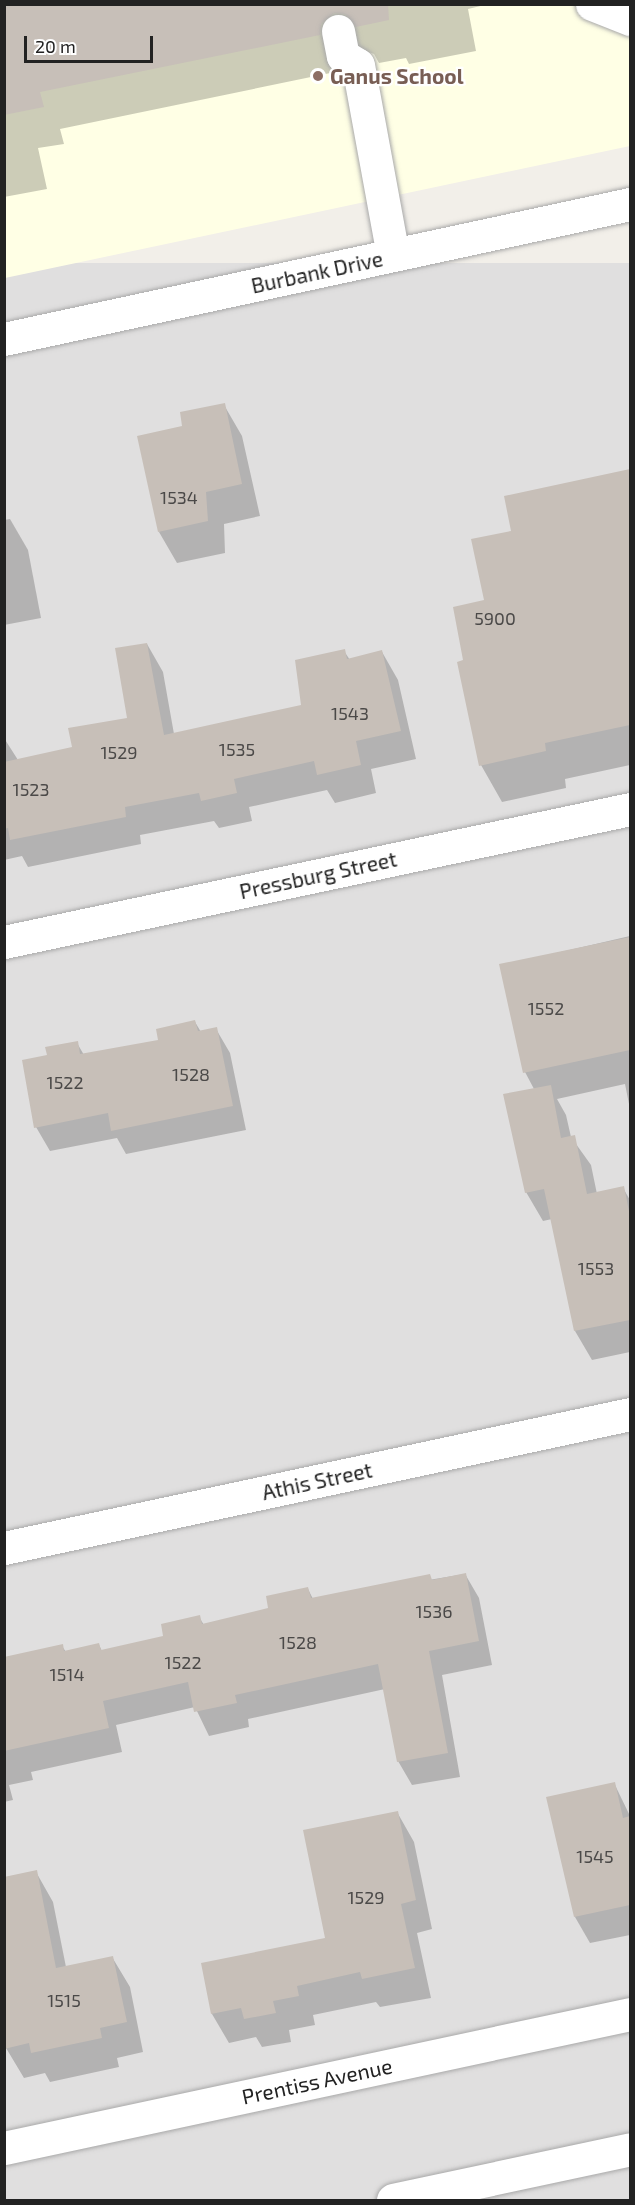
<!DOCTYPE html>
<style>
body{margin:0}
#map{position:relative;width:635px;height:2205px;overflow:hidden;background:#f2efe9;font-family:"Exo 2",sans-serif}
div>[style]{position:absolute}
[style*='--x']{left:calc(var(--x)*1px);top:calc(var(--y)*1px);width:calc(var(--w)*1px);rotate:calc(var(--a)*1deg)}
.residential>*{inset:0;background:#e0dfdf;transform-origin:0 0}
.education>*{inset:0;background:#ffffe5}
.shadow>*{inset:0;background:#0003}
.building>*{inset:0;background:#c7bfb8}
.roads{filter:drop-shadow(0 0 2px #a9a9a9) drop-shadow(0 0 2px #a9a9a9)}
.minor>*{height:33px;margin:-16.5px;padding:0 16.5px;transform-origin:16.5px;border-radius:16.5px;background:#fff}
.dots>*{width:16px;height:16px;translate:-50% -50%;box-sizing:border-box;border:3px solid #fff;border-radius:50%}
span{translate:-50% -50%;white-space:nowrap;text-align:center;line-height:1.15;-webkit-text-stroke:4.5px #fff;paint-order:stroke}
.number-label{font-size:18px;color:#4b4948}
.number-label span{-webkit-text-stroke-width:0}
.education-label{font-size:21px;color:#785e54;font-weight:700}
.left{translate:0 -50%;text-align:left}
.street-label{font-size:21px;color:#222}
.frame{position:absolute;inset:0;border:6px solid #222;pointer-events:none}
.scale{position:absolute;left:24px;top:36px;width:129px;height:27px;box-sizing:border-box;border:3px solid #222;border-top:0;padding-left:8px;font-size:18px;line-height:21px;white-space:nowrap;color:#222;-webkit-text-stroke:4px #fff;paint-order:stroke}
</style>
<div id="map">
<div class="residential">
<div style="left:630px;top:263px;width:1937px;height:640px;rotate:90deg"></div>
</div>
<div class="education">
<div style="clip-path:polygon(4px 5px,630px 5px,630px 146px,5px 278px)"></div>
</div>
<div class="shadow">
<div style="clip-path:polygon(4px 4px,489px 4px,468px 9px,476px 51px,409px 64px,406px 58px,379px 63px,374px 54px,356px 48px,340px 71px,60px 129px,64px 144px,38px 148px,47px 189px,4px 197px)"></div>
<div style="clip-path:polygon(224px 405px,242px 436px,260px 516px,224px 524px,225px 553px,177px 563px,159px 532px)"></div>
<div style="clip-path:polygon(630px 470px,630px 765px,565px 779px,566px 788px,502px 802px,481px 765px,465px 661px,513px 532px,506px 497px)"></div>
<div style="clip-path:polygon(10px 519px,28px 550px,41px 618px,4px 625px,4px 520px)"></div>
<div style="clip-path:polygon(147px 644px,163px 672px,174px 734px,303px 706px,344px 651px,350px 660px,382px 652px,398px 680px,416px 759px,371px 769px,376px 793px,335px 803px,327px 790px,249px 807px,252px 821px,219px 828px,214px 821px,140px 835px,141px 844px,28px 867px,22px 856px,4px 860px,4px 738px,18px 760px,74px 749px,129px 719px)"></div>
<div style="clip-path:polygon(630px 936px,630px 1109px,625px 1084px,557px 1099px,566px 1115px,571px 1137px,591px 1165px,597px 1194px,623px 1188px,630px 1200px,630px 1352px,592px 1360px,575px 1331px,552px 1219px,543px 1221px,526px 1192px,534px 1089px,525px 1072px,501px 966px)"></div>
<div style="clip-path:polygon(195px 1022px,201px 1032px,216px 1029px,230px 1053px,246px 1130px,126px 1154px,117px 1138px,50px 1151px,36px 1127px,49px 1057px,77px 1043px,84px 1055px,160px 1042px)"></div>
<div style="clip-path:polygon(465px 1574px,479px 1598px,492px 1665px,442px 1675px,460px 1777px,412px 1785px,398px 1761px,385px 1689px,248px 1719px,249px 1727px,209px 1736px,195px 1707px,116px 1725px,122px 1752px,31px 1772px,33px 1780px,9px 1785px,13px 1800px,4px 1802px,4px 1659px,62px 1646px,66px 1652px,99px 1645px,102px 1651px,165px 1637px,199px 1617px,204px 1625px,270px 1609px,308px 1589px,313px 1599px)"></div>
<div style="clip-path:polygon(614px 1783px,630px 1816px,630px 1935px,590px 1943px,575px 1917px)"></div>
<div style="clip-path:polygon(397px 1812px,414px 1842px,432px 1929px,417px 1933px,431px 1998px,380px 2007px,376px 2002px,313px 2015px,315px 2025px,289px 2030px,291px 2042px,262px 2047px,256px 2037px,229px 2043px,212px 2014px,203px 1964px,326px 1940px)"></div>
<div style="clip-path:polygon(36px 1872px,53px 1902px,66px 1967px,112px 1957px,130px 1987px,143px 2052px,117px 2058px,119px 2067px,50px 2082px,45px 2073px,24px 2078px,6px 2048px)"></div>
</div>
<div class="building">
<div style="clip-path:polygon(4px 4px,388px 4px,389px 20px,356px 27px,345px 14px,334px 13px,321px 24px,320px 35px,40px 92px,44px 107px,4px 115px)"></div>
<div style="clip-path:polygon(225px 403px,242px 484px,206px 492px,208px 521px,158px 532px,137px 436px,182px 426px,180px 412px)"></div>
<div style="clip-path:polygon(630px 469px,630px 725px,545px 743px,546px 751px,479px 766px,457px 662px,463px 660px,453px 607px,484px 600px,471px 539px,511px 531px,504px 496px)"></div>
<div style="clip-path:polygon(147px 643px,164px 735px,301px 705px,295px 660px,345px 649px,347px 659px,382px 650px,401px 731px,356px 741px,361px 765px,317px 775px,314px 761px,234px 779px,237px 793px,201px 801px,199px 793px,125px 807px,126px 817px,10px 840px,8px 828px,4px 829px,4px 762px,72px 747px,68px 728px,127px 718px,115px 648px)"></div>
<div style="clip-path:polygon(630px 937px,630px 1050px,523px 1073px,499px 964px)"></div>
<div style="clip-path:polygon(195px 1020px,198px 1031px,217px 1027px,233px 1106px,111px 1131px,108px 1113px,34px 1128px,22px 1060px,47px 1055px,45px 1047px,78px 1041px,80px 1054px,158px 1040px,156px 1029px)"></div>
<div style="clip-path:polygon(551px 1085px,561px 1138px,575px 1135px,587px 1194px,624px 1186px,630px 1216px,630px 1320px,574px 1331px,544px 1189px,525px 1193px,503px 1094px)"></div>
<div style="clip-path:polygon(466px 1573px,479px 1641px,429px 1651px,448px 1753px,397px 1762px,378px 1664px,235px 1695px,237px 1703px,194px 1712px,188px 1682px,103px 1701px,109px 1728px,4px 1751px,4px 1657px,63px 1644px,64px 1651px,99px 1643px,101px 1650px,163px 1636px,161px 1624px,200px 1615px,202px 1624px,268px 1608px,266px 1596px,308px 1587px,311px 1598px,430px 1574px,432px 1580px)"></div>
<div style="clip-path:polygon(615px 1782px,623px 1818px,630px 1816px,630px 1905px,574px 1917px,546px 1797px)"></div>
<div style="clip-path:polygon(398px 1811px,416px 1900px,401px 1904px,415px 1968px,362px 1979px,360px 1972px,297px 1986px,299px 1996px,273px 2001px,276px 2013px,244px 2019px,241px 2008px,211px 2014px,201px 1963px,325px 1938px,303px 1830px)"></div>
<div style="clip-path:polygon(37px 1870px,56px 1968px,113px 1956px,127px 2022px,100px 2028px,102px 2038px,31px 2053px,29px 2043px,4px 2049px,4px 1877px)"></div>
</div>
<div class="roads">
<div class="minor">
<div style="--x:592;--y:4;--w:41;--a:21.5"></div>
<div style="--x:338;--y:31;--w:25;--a:79"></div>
<div style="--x:343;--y:56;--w:17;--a:31"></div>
<div style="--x:358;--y:65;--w:193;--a:79.6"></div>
<div style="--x:4;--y:339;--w:640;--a:-12.17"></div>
<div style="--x:4;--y:942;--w:640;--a:-11.99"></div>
<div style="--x:4;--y:1548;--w:640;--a:-12.08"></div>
<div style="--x:4;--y:2148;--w:640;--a:-12.08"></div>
<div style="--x:393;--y:2200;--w:242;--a:-12.1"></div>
</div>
</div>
<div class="dots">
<div style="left:318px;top:76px;background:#8d6e63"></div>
</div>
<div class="number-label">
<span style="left:179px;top:497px">1534</span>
<span style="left:495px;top:618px">5900</span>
<span style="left:350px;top:713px">1543</span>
<span style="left:237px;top:749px">1535</span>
<span style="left:119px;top:752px">1529</span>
<span style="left:31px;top:789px">1523</span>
<span style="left:546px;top:1008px">1552</span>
<span style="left:191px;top:1074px">1528</span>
<span style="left:65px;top:1082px">1522</span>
<span style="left:596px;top:1268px">1553</span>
<span style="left:434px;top:1611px">1536</span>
<span style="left:298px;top:1642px">1528</span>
<span style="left:183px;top:1662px">1522</span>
<span style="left:67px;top:1674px">1514</span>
<span style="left:595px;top:1856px">1545</span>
<span style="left:366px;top:1897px">1529</span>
<span style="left:64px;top:2000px">1515</span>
</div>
<div class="education-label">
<span class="left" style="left:330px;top:76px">Ganus School</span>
</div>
<div class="street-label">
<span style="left:317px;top:272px;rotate:-12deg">Burbank Drive</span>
<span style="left:318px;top:875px;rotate:-12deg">Pressburg Street</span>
<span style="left:317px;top:1481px;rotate:-12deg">Athis Street</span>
<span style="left:317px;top:2081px;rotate:-12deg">Prentiss Avenue</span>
</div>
<div class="frame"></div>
<div class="scale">20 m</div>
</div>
